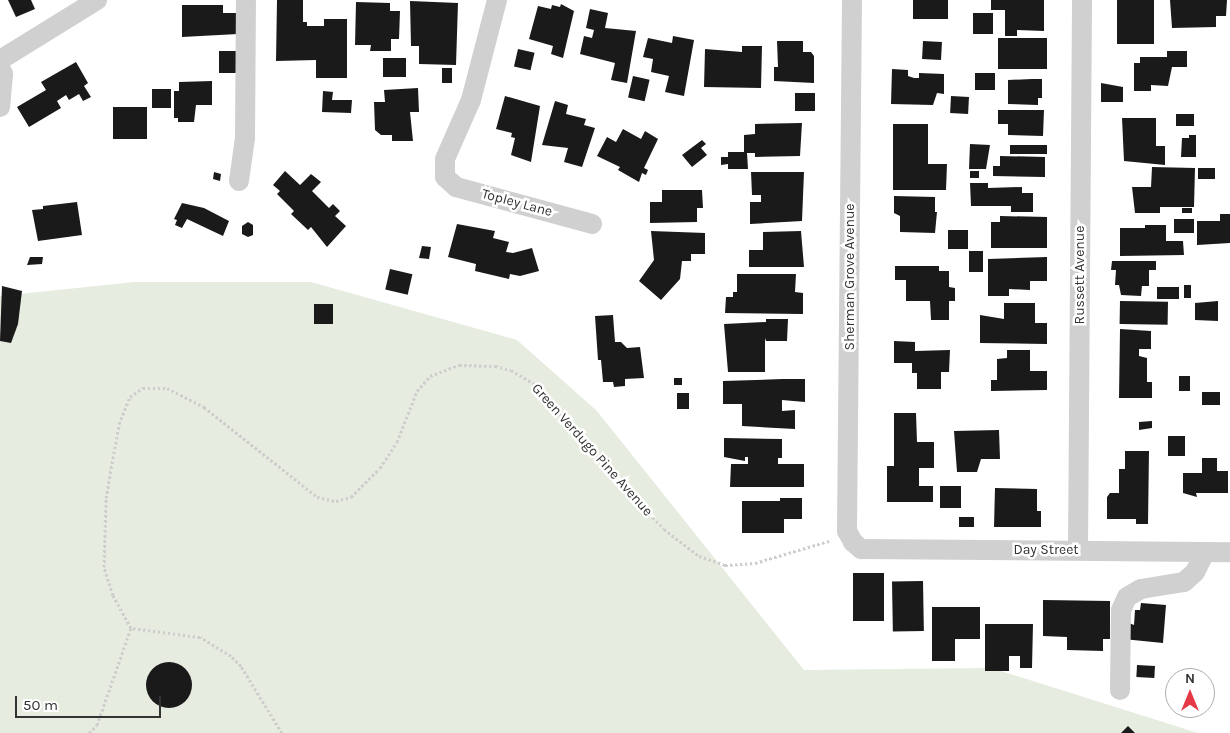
<!DOCTYPE html>
<style>
body{margin:0}
#map{position:relative;width:1230px;height:733px;overflow:hidden;background:#fff;font-family:Karla,sans-serif}
div>[style]{position:absolute}
[style*='--x']{left:calc(var(--x)*1px);top:calc(var(--y)*1px);width:calc(var(--w)*1px);rotate:calc(var(--a)*1deg)}
.green>*{inset:0;background:#e6ecdf}
.building>*{inset:0;background:#1a1a1a;transform-origin:0 0}
.round{border-radius:50%}
.path>*{height:3px;margin-top:-1.5px;transform-origin:0;background:repeating-linear-gradient(90deg,#cdcdcd 0 2.5px,transparent 0 5px)}
.minor>*{height:20px;margin:-10px;padding:0 10px;transform-origin:10px;border-radius:10px;background:#d0d0d0}
span{translate:-50% -50%;white-space:nowrap;text-align:center;line-height:1.15;-webkit-text-stroke:5px #fff;paint-order:stroke}
.street-label{font-size:14px;color:#333}
.north{position:absolute;left:1165px;top:668px;width:50px;height:50px;box-sizing:border-box;background:#fff;border:1px solid #adadad;border-radius:50%;rotate:0deg;font-size:14px;font-weight:700;line-height:20px;text-align:center;color:#333}
.north::after{content:'';display:block;margin:auto;width:18px;height:22px;background:#e63946;clip-path:polygon(50% 0,100% 100%,50% 72%,0 100%)}
.scale{position:absolute;left:15px;top:696px;width:146px;height:22px;box-sizing:border-box;border:2px solid #333;border-top:0;padding-left:6px;font-size:15px;line-height:18px;white-space:nowrap;color:#333;-webkit-text-stroke:4px #fff;paint-order:stroke}
</style>
<div id="map">
<div class="green">
<div style="clip-path:polygon(134px 282px,311px 282px,517px 340px,597px 411px,804px 670px,991px 668px,1198px 733px,0 733px,0 296px)"></div>
</div>
<div class="building">
<div style="clip-path:polygon(8px 0,31px 0,35px 9px,16px 17px)"></div>
<div style="clip-path:polygon(277px 0,303px 0,303px 22px,307px 22px,307px 26px,324px 26px,324px 19px,347px 19px,347px 78px,316px 78px,316px 60px,276px 61px)"></div>
<div style="left:913px;top:0;width:35px;height:19px"></div>
<div style="clip-path:polygon(991px 0,1044px 0,1044px 31px,1017px 30px,1017px 36px,1005px 36px,1005px 10px,991px 10px)"></div>
<div style="left:1117px;top:0;width:37px;height:44px"></div>
<div style="clip-path:polygon(1170px 0,1227px 0,1226px 16px,1216px 16px,1216px 27px,1172px 28px)"></div>
<div style="clip-path:polygon(410px 1px,458px 3px,456px 65px,419px 64px,419px 46px,411px 46px)"></div>
<div style="clip-path:polygon(356px 2px,390px 3px,390px 11px,400px 11px,399px 39px,391px 39px,391px 51px,370px 51px,371px 45px,355px 45px)"></div>
<div style="clip-path:polygon(561px 4px,574px 11px,563px 58px,551px 54px,553px 46px,529px 39px,538px 6px,551px 9px,552px 5px,560px 7px)"></div>
<div style="clip-path:polygon(182px 5px,223px 5px,223px 13px,239px 13px,238px 34px,182px 37px)"></div>
<div style="clip-path:polygon(590px 9px,608px 13px,605px 28px,636px 31px,627px 83px,611px 80px,615px 63px,580px 54px,584px 36px,592px 38px,594px 30px,586px 28px)"></div>
<div style="left:973px;top:13px;width:20px;height:21px"></div>
<div style="clip-path:polygon(673px 36px,694px 40px,684px 96px,665px 92px,669px 76px,651px 72px,653px 59px,643px 57px,648px 38px,672px 43px)"></div>
<div style="left:998px;top:38px;width:49px;height:31px"></div>
<div style="clip-path:polygon(777px 41px,803px 41px,803px 52px,811px 52px,814px 56px,814px 83px,774px 81px,774px 67px,778px 67px)"></div>
<div style="left:923px;top:41px;width:19px;height:18px;rotate:3deg"></div>
<div style="clip-path:polygon(742px 46px,762px 46px,761px 88px,704px 87px,705px 49px,742px 52px)"></div>
<div style="left:518px;top:49px;width:17px;height:18px;rotate:13deg"></div>
<div style="left:219px;top:51px;width:21px;height:22px"></div>
<div style="clip-path:polygon(1167px 51px,1187px 51px,1187px 67px,1172px 67px,1168px 86px,1151px 85px,1151px 91px,1134px 91px,1134px 63px,1140px 63px,1140px 57px,1167px 57px)"></div>
<div style="left:383px;top:58px;width:23px;height:19px"></div>
<div style="clip-path:polygon(76px 62px,88px 83px,84px 86px,91px 97px,83px 101px,79px 94px,69px 100px,66px 95px,57px 101px,61px 108px,29px 127px,17px 107px,46px 90px,41px 82px)"></div>
<div style="left:442px;top:68px;width:10px;height:15px"></div>
<div style="clip-path:polygon(892px 69px,908px 70px,908px 76px,914px 78px,919px 78px,919px 73px,944px 74px,944px 94px,937px 93px,933px 105px,891px 104px)"></div>
<div style="left:975px;top:73px;width:20px;height:17px"></div>
<div style="left:633px;top:76px;width:17px;height:22px;rotate:13deg"></div>
<div style="clip-path:polygon(1032px 79px,1042px 79px,1042px 98px,1038px 98px,1038px 105px,1008px 104px,1008px 80px)"></div>
<div style="clip-path:polygon(212px 81px,212px 105px,196px 105px,194px 122px,178px 122px,178px 118px,174px 118px,174px 91px,179px 91px,179px 82px)"></div>
<div style="clip-path:polygon(1101px 83px,1123px 87px,1123px 102px,1101px 102px)"></div>
<div style="clip-path:polygon(418px 88px,419px 112px,410px 112px,413px 141px,392px 141px,392px 135px,381px 135px,375px 130px,374px 102px,385px 102px,384px 90px)"></div>
<div style="left:152px;top:89px;width:19px;height:19px"></div>
<div style="clip-path:polygon(323px 91px,333px 92px,332px 100px,352px 100px,351px 113px,322px 112px)"></div>
<div style="left:795px;top:93px;width:20px;height:18px"></div>
<div style="clip-path:polygon(505px 96px,540px 106px,531px 162px,511px 155px,515px 138px,511px 137px,512px 133px,496px 129px)"></div>
<div style="left:951px;top:96px;width:18px;height:17px;rotate:3deg"></div>
<div style="clip-path:polygon(555px 101px,568px 105px,566px 114px,586px 119px,584px 125px,595px 128px,582px 167px,564px 162px,568px 148px,542px 145px)"></div>
<div style="left:113px;top:107px;width:34px;height:32px"></div>
<div style="clip-path:polygon(998px 110px,1044px 110px,1043px 136px,1008px 135px,1008px 124px,998px 124px)"></div>
<div style="left:1176px;top:114px;width:18px;height:12px"></div>
<div style="clip-path:polygon(1122px 118px,1156px 118px,1156px 146px,1165px 146px,1165px 165px,1124px 161px)"></div>
<div style="clip-path:polygon(802px 123px,800px 156px,755px 157px,755px 153px,747px 153px,748px 169px,728px 169px,728px 164px,721px 165px,721px 157px,728px 157px,728px 152px,744px 152px,744px 135px,755px 134px,755px 124px)"></div>
<div style="clip-path:polygon(893px 124px,928px 124px,928px 164px,947px 164px,946px 190px,893px 190px)"></div>
<div style="clip-path:polygon(623px 129px,641px 139px,645px 131px,658px 139px,644px 168px,648px 170px,646px 175px,642px 173px,639px 182px,618px 170px,620px 167px,597px 156px,607px 137px,616px 142px)"></div>
<div style="clip-path:polygon(1189px 135px,1196px 135px,1196px 157px,1181px 157px,1182px 138px,1189px 138px)"></div>
<div style="clip-path:polygon(702px 140px,706px 144px,701px 148px,707px 155px,692px 167px,682px 155px)"></div>
<div style="clip-path:polygon(970px 144px,990px 145px,986px 169px,969px 169px)"></div>
<div style="left:1010px;top:145px;width:37px;height:9px"></div>
<div style="clip-path:polygon(1000px 156px,1045px 157px,1045px 177px,993px 176px,993px 166px,1000px 166px)"></div>
<div style="clip-path:polygon(1152px 167px,1195px 168px,1194px 207px,1160px 207px,1160px 213px,1135px 213px,1132px 187px,1151px 187px)"></div>
<div style="left:1198px;top:168px;width:17px;height:11px"></div>
<div style="clip-path:polygon(285px 171px,300px 185px,311px 174px,321px 182px,312px 191px,329px 208px,333px 204px,340px 211px,335px 216px,346px 226px,327px 247px,311px 227px,308px 230px,291px 214px,294px 211px,277px 194px,280px 191px,273px 185px)"></div>
<div style="left:970px;top:171px;width:9px;height:7px"></div>
<div style="clip-path:polygon(214px 172px,221px 174px,220px 181px,213px 179px)"></div>
<div style="clip-path:polygon(751px 172px,804px 172px,802px 221px,750px 224px,750px 202px,761px 202px,761px 195px,752px 195px)"></div>
<div style="clip-path:polygon(970px 183px,988px 183px,988px 188px,1022px 187px,1022px 193px,1033px 193px,1033px 212px,1011px 212px,1011px 206px,971px 206px)"></div>
<div style="clip-path:polygon(662px 190px,702px 190px,703px 208px,697px 208px,697px 222px,650px 223px,650px 202px,662px 202px)"></div>
<div style="clip-path:polygon(894px 196px,935px 197px,935px 212px,937px 212px,935px 233px,900px 232px,900px 216px,894px 213px)"></div>
<div style="clip-path:polygon(77px 202px,82px 235px,38px 241px,32px 210px,43px 209px,43px 206px)"></div>
<div style="clip-path:polygon(182px 203px,204px 208px,229px 221px,223px 236px,187px 219px,182px 228px,175px 225px,177px 220px,174px 219px)"></div>
<div style="left:1182px;top:208px;width:10px;height:5px"></div>
<div style="clip-path:polygon(1220px 214px,1230px 214px,1230px 243px,1197px 245px,1197px 221px,1220px 221px)"></div>
<div style="clip-path:polygon(1000px 216px,1047px 217px,1047px 248px,991px 248px,991px 222px,1000px 222px)"></div>
<div style="left:1174px;top:219px;width:20px;height:14px"></div>
<div style="clip-path:polygon(248px 222px,253px 225px,253px 235px,248px 237px,242px 234px,242px 226px)"></div>
<div style="clip-path:polygon(457px 224px,495px 231px,493px 238px,509px 242px,506px 252px,513px 253px,532px 248px,539px 271px,520px 276px,510px 274px,509px 279px,475px 271px,476px 264px,448px 257px)"></div>
<div style="clip-path:polygon(1145px 225px,1166px 225px,1166px 241px,1183px 241px,1184px 255px,1120px 256px,1120px 228px,1145px 228px)"></div>
<div style="left:948px;top:230px;width:20px;height:19px"></div>
<div style="clip-path:polygon(651px 231px,705px 233px,705px 254px,691px 254px,691px 261px,682px 261px,680px 279px,661px 300px,639px 281px,654px 260px)"></div>
<div style="clip-path:polygon(801px 231px,804px 267px,749px 267px,749px 250px,763px 250px,763px 232px)"></div>
<div style="clip-path:polygon(422px 246px,431px 247px,429px 259px,419px 258px)"></div>
<div style="left:969px;top:251px;width:14px;height:21px"></div>
<div style="clip-path:polygon(30px 257px,43px 257px,42px 264px,27px 265px)"></div>
<div style="clip-path:polygon(1047px 257px,1047px 281px,1030px 281px,1030px 290px,1009px 289px,1009px 296px,988px 296px,988px 259px)"></div>
<div style="clip-path:polygon(1112px 261px,1156px 261px,1156px 270px,1149px 270px,1149px 286px,1142px 286px,1141px 296px,1121px 295px,1119px 285px,1115px 285px,1116px 270px,1111px 270px)"></div>
<div style="clip-path:polygon(895px 266px,939px 266px,939px 271px,949px 271px,949px 287px,955px 288px,955px 301px,949px 301px,949px 320px,931px 320px,930px 301px,906px 301px,906px 280px,895px 280px)"></div>
<div style="left:390px;top:269px;width:23px;height:21px;rotate:13deg"></div>
<div style="clip-path:polygon(737px 274px,796px 274px,795px 292px,803px 293px,803px 314px,725px 313px,726px 297px,733px 297px,733px 292px,737px 292px)"></div>
<div style="left:1184px;top:285px;width:7px;height:13px"></div>
<div style="clip-path:polygon(2px 286px,22px 291px,18px 324px,11px 343px,0 341px)"></div>
<div style="left:1157px;top:287px;width:22px;height:12px"></div>
<div style="left:1120px;top:301px;width:48px;height:23px;rotate:1deg"></div>
<div style="clip-path:polygon(1218px 301px,1218px 321px,1195px 320px,1195px 303px)"></div>
<div style="clip-path:polygon(1004px 303px,1035px 303px,1035px 323px,1047px 323px,1047px 344px,980px 343px,980px 315px,1004px 319px)"></div>
<div style="left:314px;top:304px;width:19px;height:20px"></div>
<div style="clip-path:polygon(613px 315px,615px 342px,621px 342px,627px 348px,640px 347px,644px 378px,625px 379px,625px 386px,614px 387px,613px 382px,603px 382px,601px 360px,598px 360px,595px 316px)"></div>
<div style="clip-path:polygon(766px 319px,788px 319px,787px 341px,766px 341px,765px 338px,765px 372px,728px 372px,724px 324px,766px 322px)"></div>
<div style="clip-path:polygon(1120px 329px,1151px 331px,1151px 349px,1139px 349px,1139px 356px,1147px 358px,1147px 382px,1152px 382px,1152px 398px,1119px 398px)"></div>
<div style="clip-path:polygon(894px 341px,915px 342px,915px 351px,950px 350px,949px 372px,941px 372px,941px 389px,917px 389px,917px 373px,912px 373px,912px 363px,894px 363px)"></div>
<div style="clip-path:polygon(1007px 350px,1030px 350px,1030px 371px,1047px 371px,1047px 390px,991px 391px,991px 380px,997px 380px,997px 359px,1007px 358px)"></div>
<div style="left:1179px;top:376px;width:11px;height:15px"></div>
<div style="left:674px;top:378px;width:8px;height:7px"></div>
<div style="clip-path:polygon(783px 379px,805px 379px,805px 402px,782px 400px,782px 411px,795px 410px,795px 429px,742px 426px,742px 404px,723px 404px,723px 381px)"></div>
<div style="left:1202px;top:392px;width:18px;height:13px"></div>
<div style="left:677px;top:393px;width:12px;height:16px"></div>
<div style="clip-path:polygon(894px 413px,916px 413px,917px 442px,934px 442px,934px 468px,919px 468px,919px 486px,933px 486px,933px 502px,887px 502px,887px 466px,894px 466px)"></div>
<div style="clip-path:polygon(1152px 421px,1152px 428px,1139px 430px,1139px 422px)"></div>
<div style="clip-path:polygon(999px 430px,1000px 459px,981px 459px,977px 472px,957px 472px,954px 431px)"></div>
<div style="left:1168px;top:436px;width:17px;height:20px"></div>
<div style="clip-path:polygon(724px 438px,782px 439px,782px 458px,778px 458px,778px 464px,804px 464px,804px 487px,730px 487px,731px 464px,748px 464px,748px 457px,745px 457px,745px 461px,724px 457px)"></div>
<div style="clip-path:polygon(1125px 451px,1149px 451px,1148px 524px,1136px 524px,1136px 519px,1107px 519px,1107px 497px,1110px 493px,1119px 493px,1119px 469px,1125px 469px)"></div>
<div style="clip-path:polygon(1202px 458px,1217px 458px,1217px 471px,1228px 471px,1228px 493px,1196px 493px,1197px 497px,1183px 493px,1183px 473px,1202px 473px)"></div>
<div style="left:940px;top:486px;width:21px;height:22px"></div>
<div style="clip-path:polygon(995px 488px,1037px 489px,1037px 511px,1041px 511px,1041px 527px,994px 527px)"></div>
<div style="clip-path:polygon(780px 498px,802px 498px,802px 519px,784px 519px,784px 533px,742px 533px,742px 501px,780px 501px)"></div>
<div style="left:959px;top:517px;width:15px;height:10px"></div>
<div style="left:853px;top:573px;width:31px;height:48px"></div>
<div style="left:923px;top:581px;width:50px;height:31px;rotate:89deg"></div>
<div style="clip-path:polygon(1043px 600px,1110px 601px,1110px 639px,1103px 639px,1103px 651px,1067px 650px,1067px 637px,1043px 636px)"></div>
<div style="clip-path:polygon(1141px 603px,1166px 605px,1163px 643px,1123px 639px,1124px 621px,1134px 625px,1135px 610px,1140px 610px)"></div>
<div style="clip-path:polygon(932px 607px,980px 607px,980px 639px,955px 639px,955px 661px,932px 661px)"></div>
<div style="clip-path:polygon(985px 624px,1033px 624px,1032px 668px,1020px 668px,1020px 656px,1009px 656px,1009px 671px,985px 671px)"></div>
<div class="round" style="left:146px;top:662px;width:46px;height:46px"></div>
<div style="left:1137px;top:665px;width:18px;height:12px;rotate:3deg"></div>
<div style="clip-path:polygon(1128px 726px,1135px 733px,1121px 733px)"></div>
</div>
<div class="path">
<div style="--x:89;--y:733;--w:11;--a:-45"></div>
<div style="--x:97;--y:725;--w:103;--a:-70.7"></div>
<div style="--x:282;--y:733;--w:79;--a:-121.5"></div>
<div style="--x:241;--y:666;--w:14;--a:-135"></div>
<div style="--x:231;--y:656;--w:36;--a:-148"></div>
<div style="--x:200;--y:637;--w:70;--a:-172.6"></div>
<div style="--x:131;--y:628;--w:38;--a:-119"></div>
<div style="--x:113;--y:595;--w:29;--a:-108"></div>
<div style="--x:104;--y:567;--w:69;--a:-88.3"></div>
<div style="--x:106;--y:498;--w:75;--a:-80"></div>
<div style="--x:119;--y:424;--w:29;--a:-68"></div>
<div style="--x:130;--y:397;--w:16;--a:-35"></div>
<div style="--x:143;--y:388;--w:24;--a:0"></div>
<div style="--x:167;--y:388;--w:42;--a:27.2"></div>
<div style="--x:204;--y:407;--w:144;--a:38.5"></div>
<div style="--x:317;--y:497;--w:19;--a:12"></div>
<div style="--x:336;--y:501;--w:16;--a:-15"></div>
<div style="--x:351;--y:497;--w:41;--a:-45"></div>
<div style="--x:380;--y:468;--w:31;--a:-57"></div>
<div style="--x:397;--y:442;--w:55;--a:-68.6"></div>
<div style="--x:417;--y:391;--w:20;--a:-49"></div>
<div style="--x:430;--y:376;--w:31;--a:-21"></div>
<div style="--x:459;--y:365;--w:36;--a:2"></div>
<div style="--x:495;--y:366;--w:16;--a:14"></div>
<div style="--x:511;--y:370;--w:27;--a:31"></div>
<div style="--x:534;--y:384;--w:123;--a:48.9"></div>
<div style="--x:615;--y:477;--w:71;--a:46.7"></div>
<div style="--x:664;--y:529;--w:44;--a:37.6"></div>
<div style="--x:699;--y:556;--w:28;--a:19"></div>
<div style="--x:725;--y:565;--w:30;--a:-4"></div>
<div style="--x:755;--y:563;--w:80;--a:-16.6"></div>
</div>
<div class="minor">
<div style="--x:497;--y:0;--w:103;--a:104.6"></div>
<div style="--x:471;--y:100;--w:64;--a:113.8"></div>
<div style="--x:445;--y:159;--w:18;--a:90"></div>
<div style="--x:445;--y:177;--w:15;--a:42"></div>
<div style="--x:456;--y:187;--w:141;--a:15.2"></div>
<div style="--x:852;--y:0;--w:531;--a:90.54"></div>
<div style="--x:847;--y:531;--w:13;--a:61"></div>
<div style="--x:853;--y:542;--w:11;--a:41"></div>
<div style="--x:861;--y:549;--w:369;--a:0.5"></div>
<div style="--x:0;--y:60;--w:114;--a:-31.7"></div>
<div style="--x:0;--y:68;--w:7;--a:63"></div>
<div style="--x:3;--y:74;--w:33;--a:95"></div>
<div style="--x:239;--y:181;--w:43;--a:-82.1"></div>
<div style="--x:245;--y:138;--w:138;--a:-89.6"></div>
<div style="--x:1078;--y:550;--w:550;--a:-89.58"></div>
<div style="--x:1120;--y:690;--w:80;--a:-89.3"></div>
<div style="--x:1121;--y:610;--w:14;--a:-65"></div>
<div style="--x:1127;--y:597;--w:16;--a:-30"></div>
<div style="--x:1141;--y:589;--w:44;--a:-9.2"></div>
<div style="--x:1184;--y:582;--w:15;--a:-42"></div>
<div style="--x:1195;--y:572;--w:22;--a:-63"></div>
</div>
<div class="street-label">
<span style="left:517px;top:203px;rotate:15deg">Topley Lane</span>
<span style="left:1080px;top:275px;rotate:-90deg">Russett Avenue</span>
<span style="left:850px;top:277px;rotate:-90deg">Sherman Grove Avenue</span>
<span style="left:592px;top:450px;rotate:48deg">Green Verdugo Pine Avenue</span>
<span style="left:1046px;top:550px">Day Street</span>
</div>
<div class="north">N</div>
<div class="scale">50 m</div>
</div>
